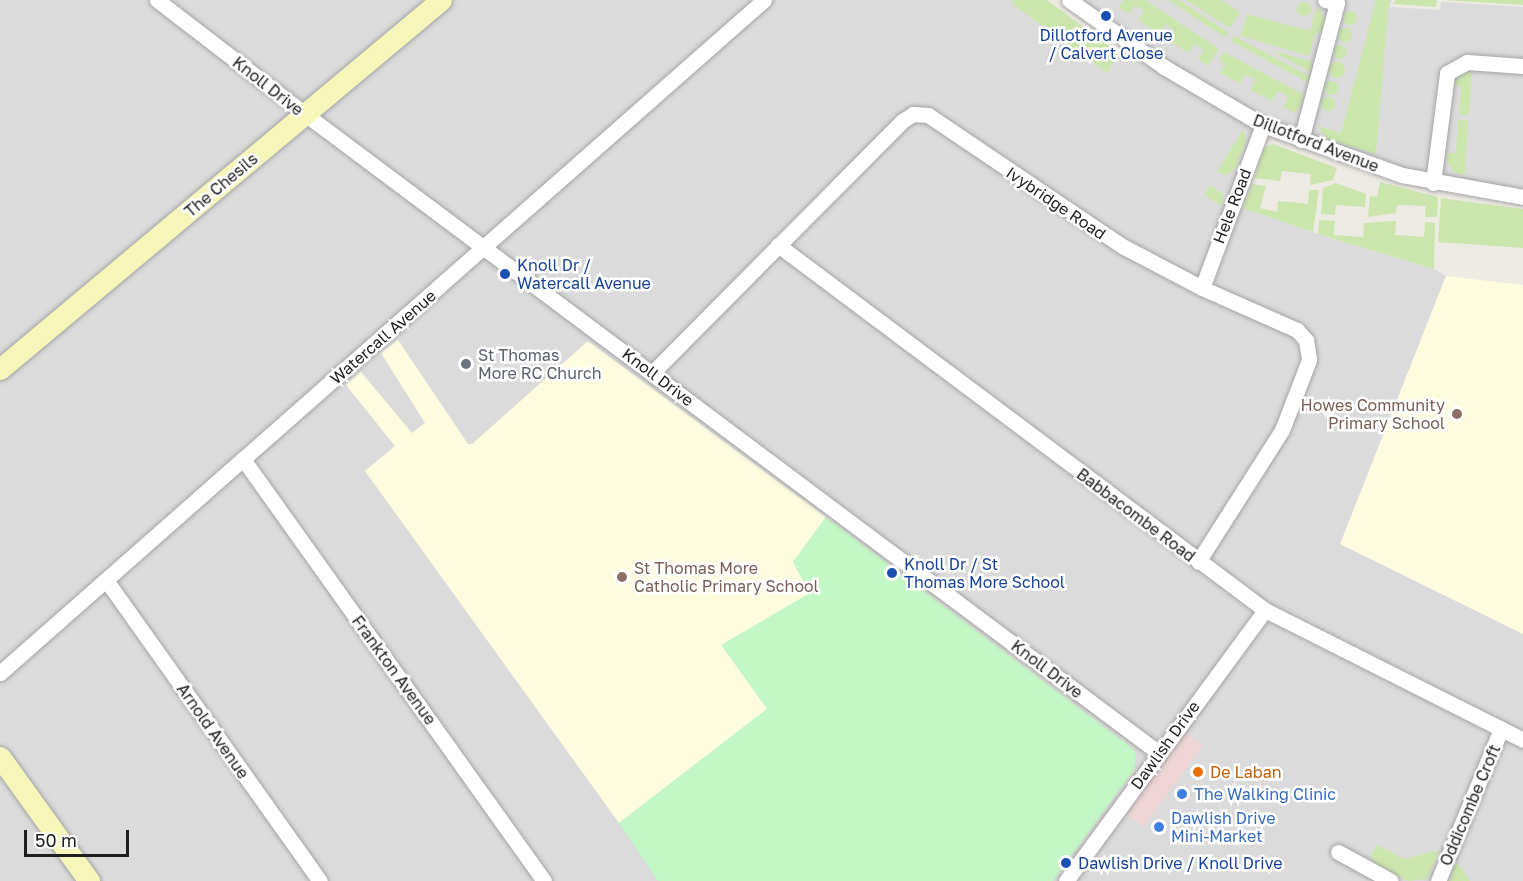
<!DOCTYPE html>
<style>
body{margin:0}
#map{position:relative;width:1523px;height:881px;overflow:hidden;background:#eeeae4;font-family:"Golos Text",sans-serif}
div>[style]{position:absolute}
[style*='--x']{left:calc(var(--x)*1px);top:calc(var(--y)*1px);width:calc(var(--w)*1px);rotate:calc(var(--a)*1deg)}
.residential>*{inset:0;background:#dcdbdb}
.commercial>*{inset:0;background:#eed4d4;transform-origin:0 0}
.education>*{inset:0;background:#fdfcde}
.grass>*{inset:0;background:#cbe6ac;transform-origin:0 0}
.round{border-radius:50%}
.park>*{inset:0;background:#c3f7c5}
.roads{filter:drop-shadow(0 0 2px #a5a5a5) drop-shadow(0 0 2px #a5a5a5)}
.street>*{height:15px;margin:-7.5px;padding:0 7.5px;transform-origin:7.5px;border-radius:7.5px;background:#fff}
.secondary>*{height:21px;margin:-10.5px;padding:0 10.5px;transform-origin:10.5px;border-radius:10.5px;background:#f6f6ba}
.dots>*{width:16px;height:16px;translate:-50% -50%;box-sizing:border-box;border:3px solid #fff;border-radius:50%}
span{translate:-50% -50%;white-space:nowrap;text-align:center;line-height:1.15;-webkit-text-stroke:5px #fff;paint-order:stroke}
.transit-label{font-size:16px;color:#164399}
.left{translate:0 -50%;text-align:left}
.street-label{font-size:16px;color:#1e1e1e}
.worship-label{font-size:16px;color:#5b616d}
.education-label{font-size:16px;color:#785e54}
.right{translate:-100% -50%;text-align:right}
.food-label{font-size:16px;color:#c56008}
.shop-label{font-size:16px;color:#366cbe}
.scale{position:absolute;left:24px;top:830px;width:105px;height:27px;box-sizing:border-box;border:3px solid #1e1e1e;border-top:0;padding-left:8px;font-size:18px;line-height:21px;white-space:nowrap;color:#1e1e1e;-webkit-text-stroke:4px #fff;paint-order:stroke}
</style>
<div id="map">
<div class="residential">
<div style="clip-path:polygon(0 0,1014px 0,1012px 3px,1107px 73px,1125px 42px,1069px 0,1392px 0,1390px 7px,1440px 10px,1441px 2px,1523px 7px,1523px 197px,1433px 183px,1264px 125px,1233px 203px,1318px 234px,1434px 269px,1446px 276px,1341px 544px,1523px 634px,1523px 881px,0 881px)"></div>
</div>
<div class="commercial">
<div style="left:1178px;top:727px;width:31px;height:101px;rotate:36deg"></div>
</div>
<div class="education">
<div style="clip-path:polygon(1446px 276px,1523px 285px,1523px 634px,1340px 544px)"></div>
<div style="clip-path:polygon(398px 340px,468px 444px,472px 444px,588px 341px,826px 517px,793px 562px,810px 593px,767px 709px,619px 823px,365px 471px,395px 446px,346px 385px,361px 372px,412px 433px,425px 423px,381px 353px)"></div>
</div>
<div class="grass">
<div style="clip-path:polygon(1014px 0,1047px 0,1119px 53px,1107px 73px,1011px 3px)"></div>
<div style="clip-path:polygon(1124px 0,1145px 0,1219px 49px,1208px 66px,1198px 59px,1204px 50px,1195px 44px,1189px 53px,1168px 40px,1175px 31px,1166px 24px,1159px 34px,1138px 20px,1144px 11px,1140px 8px,1135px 5px,1129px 14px,1119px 7px)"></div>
<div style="clip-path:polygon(1168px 0,1179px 0,1228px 32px,1226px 38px)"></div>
<div style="clip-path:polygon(1186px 0,1221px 0,1240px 12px,1230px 28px)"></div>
<div style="clip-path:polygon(1376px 0,1389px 0,1376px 154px,1328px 139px,1317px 126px,1341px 133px)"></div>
<div style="clip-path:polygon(1396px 0,1437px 0,1436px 7px,1392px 4px)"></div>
<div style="clip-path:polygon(1444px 0,1523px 0,1523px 5px)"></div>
<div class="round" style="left:1297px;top:2px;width:14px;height:14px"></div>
<div style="clip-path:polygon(1317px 6px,1326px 21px,1322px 34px,1315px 33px,1309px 56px,1241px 36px,1247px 14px,1310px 31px)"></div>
<div class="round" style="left:1343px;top:11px;width:14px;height:14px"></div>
<div class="round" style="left:1338px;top:28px;width:14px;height:14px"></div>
<div style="left:1234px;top:36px;width:86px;height:6px;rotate:28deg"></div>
<div class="round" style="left:1333px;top:45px;width:14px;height:14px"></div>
<div style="clip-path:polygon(1271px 50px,1314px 62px,1311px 73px)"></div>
<div style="clip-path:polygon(1224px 52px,1303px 94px,1301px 105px,1294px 113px,1283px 107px,1288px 97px,1278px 91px,1272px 101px,1250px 90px,1256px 80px,1246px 74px,1240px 84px,1220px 73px,1225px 64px,1219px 60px)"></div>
<div class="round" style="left:1329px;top:62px;width:16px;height:16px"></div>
<div style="clip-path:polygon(1465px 71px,1472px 71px,1469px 115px,1459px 115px,1461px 86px,1452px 85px,1455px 76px)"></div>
<div class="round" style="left:1325px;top:81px;width:14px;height:14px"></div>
<div class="round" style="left:1321px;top:97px;width:14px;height:14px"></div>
<div style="clip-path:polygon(1458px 120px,1468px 120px,1465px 175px,1454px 172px,1447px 161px,1447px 153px,1456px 153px)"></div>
<div style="clip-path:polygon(1243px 129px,1246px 140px,1235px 169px,1226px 175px,1217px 172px)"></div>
<div style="clip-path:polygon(1273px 144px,1337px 168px,1333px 180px,1310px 185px,1311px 174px,1282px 171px,1280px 181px,1254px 178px,1264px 148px)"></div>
<div style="clip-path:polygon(1380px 182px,1438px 197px,1437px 217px,1425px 217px,1426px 206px,1397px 205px,1396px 213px,1368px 217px,1370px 196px,1377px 197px)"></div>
<div style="clip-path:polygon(1336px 183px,1366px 194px,1365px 207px,1336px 205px,1335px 215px,1321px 214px,1323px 188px)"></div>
<div style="clip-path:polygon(1252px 184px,1266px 186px,1260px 208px,1277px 212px,1278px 201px,1308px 204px,1309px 190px,1319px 190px,1313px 232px,1243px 208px)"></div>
<div style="clip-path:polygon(1210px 185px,1223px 194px,1222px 206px,1204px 195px)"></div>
<div style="clip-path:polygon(1441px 198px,1523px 209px,1523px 248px,1438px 242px)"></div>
<div style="clip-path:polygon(1319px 220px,1335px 221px,1334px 235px,1363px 237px,1364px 223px,1396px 221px,1395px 235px,1424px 237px,1425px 222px,1435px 223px,1434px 269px,1318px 234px)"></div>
<div style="clip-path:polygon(1377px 845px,1404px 859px,1440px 850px,1427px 879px,1408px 881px,1374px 863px,1371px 856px)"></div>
<div style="clip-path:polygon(1457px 862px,1470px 881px,1449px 881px)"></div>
</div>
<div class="park">
<div style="clip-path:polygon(826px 517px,1132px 748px,1136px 755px,1134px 770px,1053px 881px,658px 881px,619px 823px,767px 709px,721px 645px,810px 593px,793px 562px)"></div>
</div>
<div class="roads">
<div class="street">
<div style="--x:157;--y:0;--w:187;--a:37.6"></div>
<div style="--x:305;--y:114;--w:1067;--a:36.81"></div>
<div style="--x:1069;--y:0;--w:116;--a:35.2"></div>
<div style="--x:1164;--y:67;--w:115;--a:30.4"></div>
<div style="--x:1263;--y:125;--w:148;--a:19.8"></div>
<div style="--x:1402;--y:175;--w:123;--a:10.3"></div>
<div style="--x:1301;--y:140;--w:142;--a:-75.3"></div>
<div style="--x:1337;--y:3;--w:12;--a:-166"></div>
<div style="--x:1433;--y:183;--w:111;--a:-82.7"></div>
<div style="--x:1447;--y:73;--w:23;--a:-29"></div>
<div style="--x:1467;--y:62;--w:56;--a:4.1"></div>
<div style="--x:778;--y:245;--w:609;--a:36.85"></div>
<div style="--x:1265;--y:610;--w:289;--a:26.7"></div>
<div style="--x:1202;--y:288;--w:174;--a:-69.5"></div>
<div style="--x:652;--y:373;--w:355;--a:-45.2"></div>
<div style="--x:902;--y:121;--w:13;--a:-32"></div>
<div style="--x:913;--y:114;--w:15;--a:4"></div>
<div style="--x:928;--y:115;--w:236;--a:34"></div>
<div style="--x:1124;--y:247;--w:88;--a:27.7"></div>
<div style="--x:1202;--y:288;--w:104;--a:23.9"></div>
<div style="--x:1297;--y:330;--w:13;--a:48"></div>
<div style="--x:1306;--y:340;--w:20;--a:81"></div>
<div style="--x:1309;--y:360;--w:75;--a:111.1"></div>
<div style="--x:1282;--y:430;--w:156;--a:122.5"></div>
<div style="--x:243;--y:459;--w:518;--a:54.5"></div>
<div style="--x:106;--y:580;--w:369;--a:54.6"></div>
<div style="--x:0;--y:673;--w:1018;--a:-41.38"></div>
<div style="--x:1338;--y:852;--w:60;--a:28.7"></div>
<div style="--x:1066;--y:881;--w:336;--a:-53.7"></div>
<div style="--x:1438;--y:881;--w:165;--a:-67.5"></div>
</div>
<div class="secondary">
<div style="--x:0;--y:369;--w:575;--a:-39.92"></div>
<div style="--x:0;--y:757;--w:153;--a:54.3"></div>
</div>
</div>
<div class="dots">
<div style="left:1106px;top:16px;background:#1a4fb4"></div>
<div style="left:505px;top:274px;background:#1a4fb4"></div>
<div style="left:466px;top:364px;background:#6b7280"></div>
<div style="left:1457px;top:414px;background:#8d6e63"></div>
<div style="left:892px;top:573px;background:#1a4fb4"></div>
<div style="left:622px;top:577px;background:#8d6e63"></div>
<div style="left:1198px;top:772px;background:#e8710a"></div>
<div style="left:1182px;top:794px;background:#3f7fe0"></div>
<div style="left:1159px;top:827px;background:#3f7fe0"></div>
<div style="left:1066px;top:863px;background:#1a4fb4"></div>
</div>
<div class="transit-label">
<span style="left:1106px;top:44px">Dillotford Avenue<br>/ Calvert Close</span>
<span class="left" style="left:517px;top:274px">Knoll Dr /<br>Watercall Avenue</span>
<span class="left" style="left:904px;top:573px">Knoll Dr / St<br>Thomas More School</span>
<span class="left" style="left:1078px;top:863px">Dawlish Drive / Knoll Drive</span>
</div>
<div class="street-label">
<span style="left:268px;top:86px;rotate:38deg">Knoll Drive</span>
<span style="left:1316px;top:143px;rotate:21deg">Dillotford Avenue</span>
<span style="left:221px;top:185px;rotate:-40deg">The Chesils</span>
<span style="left:1056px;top:203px;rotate:34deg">Ivybridge Road</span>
<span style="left:1232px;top:206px;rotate:-69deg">Hele Road</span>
<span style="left:383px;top:337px;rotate:-41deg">Watercall Avenue</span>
<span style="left:658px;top:377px;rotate:37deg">Knoll Drive</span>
<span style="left:1136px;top:515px;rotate:37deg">Babbacombe Road</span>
<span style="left:1047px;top:669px;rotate:37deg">Knoll Drive</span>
<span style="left:394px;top:670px;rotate:54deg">Frankton Avenue</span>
<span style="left:213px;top:731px;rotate:55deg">Arnold Avenue</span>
<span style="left:1165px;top:745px;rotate:-54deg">Dawlish Drive</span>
<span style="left:1470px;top:805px;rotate:-67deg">Oddicombe Croft</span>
</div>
<div class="worship-label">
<span class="left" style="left:478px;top:364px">St Thomas<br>More RC Church</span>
</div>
<div class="education-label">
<span class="right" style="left:1445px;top:414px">Howes Community<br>Primary School</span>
<span class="left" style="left:634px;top:577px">St Thomas More<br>Catholic Primary School</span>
</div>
<div class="food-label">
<span class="left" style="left:1210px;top:772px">De Laban</span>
</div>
<div class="shop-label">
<span class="left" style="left:1194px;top:794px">The Walking Clinic</span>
<span class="left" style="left:1171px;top:827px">Dawlish Drive<br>Mini-Market</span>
</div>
<div class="scale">50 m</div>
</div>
